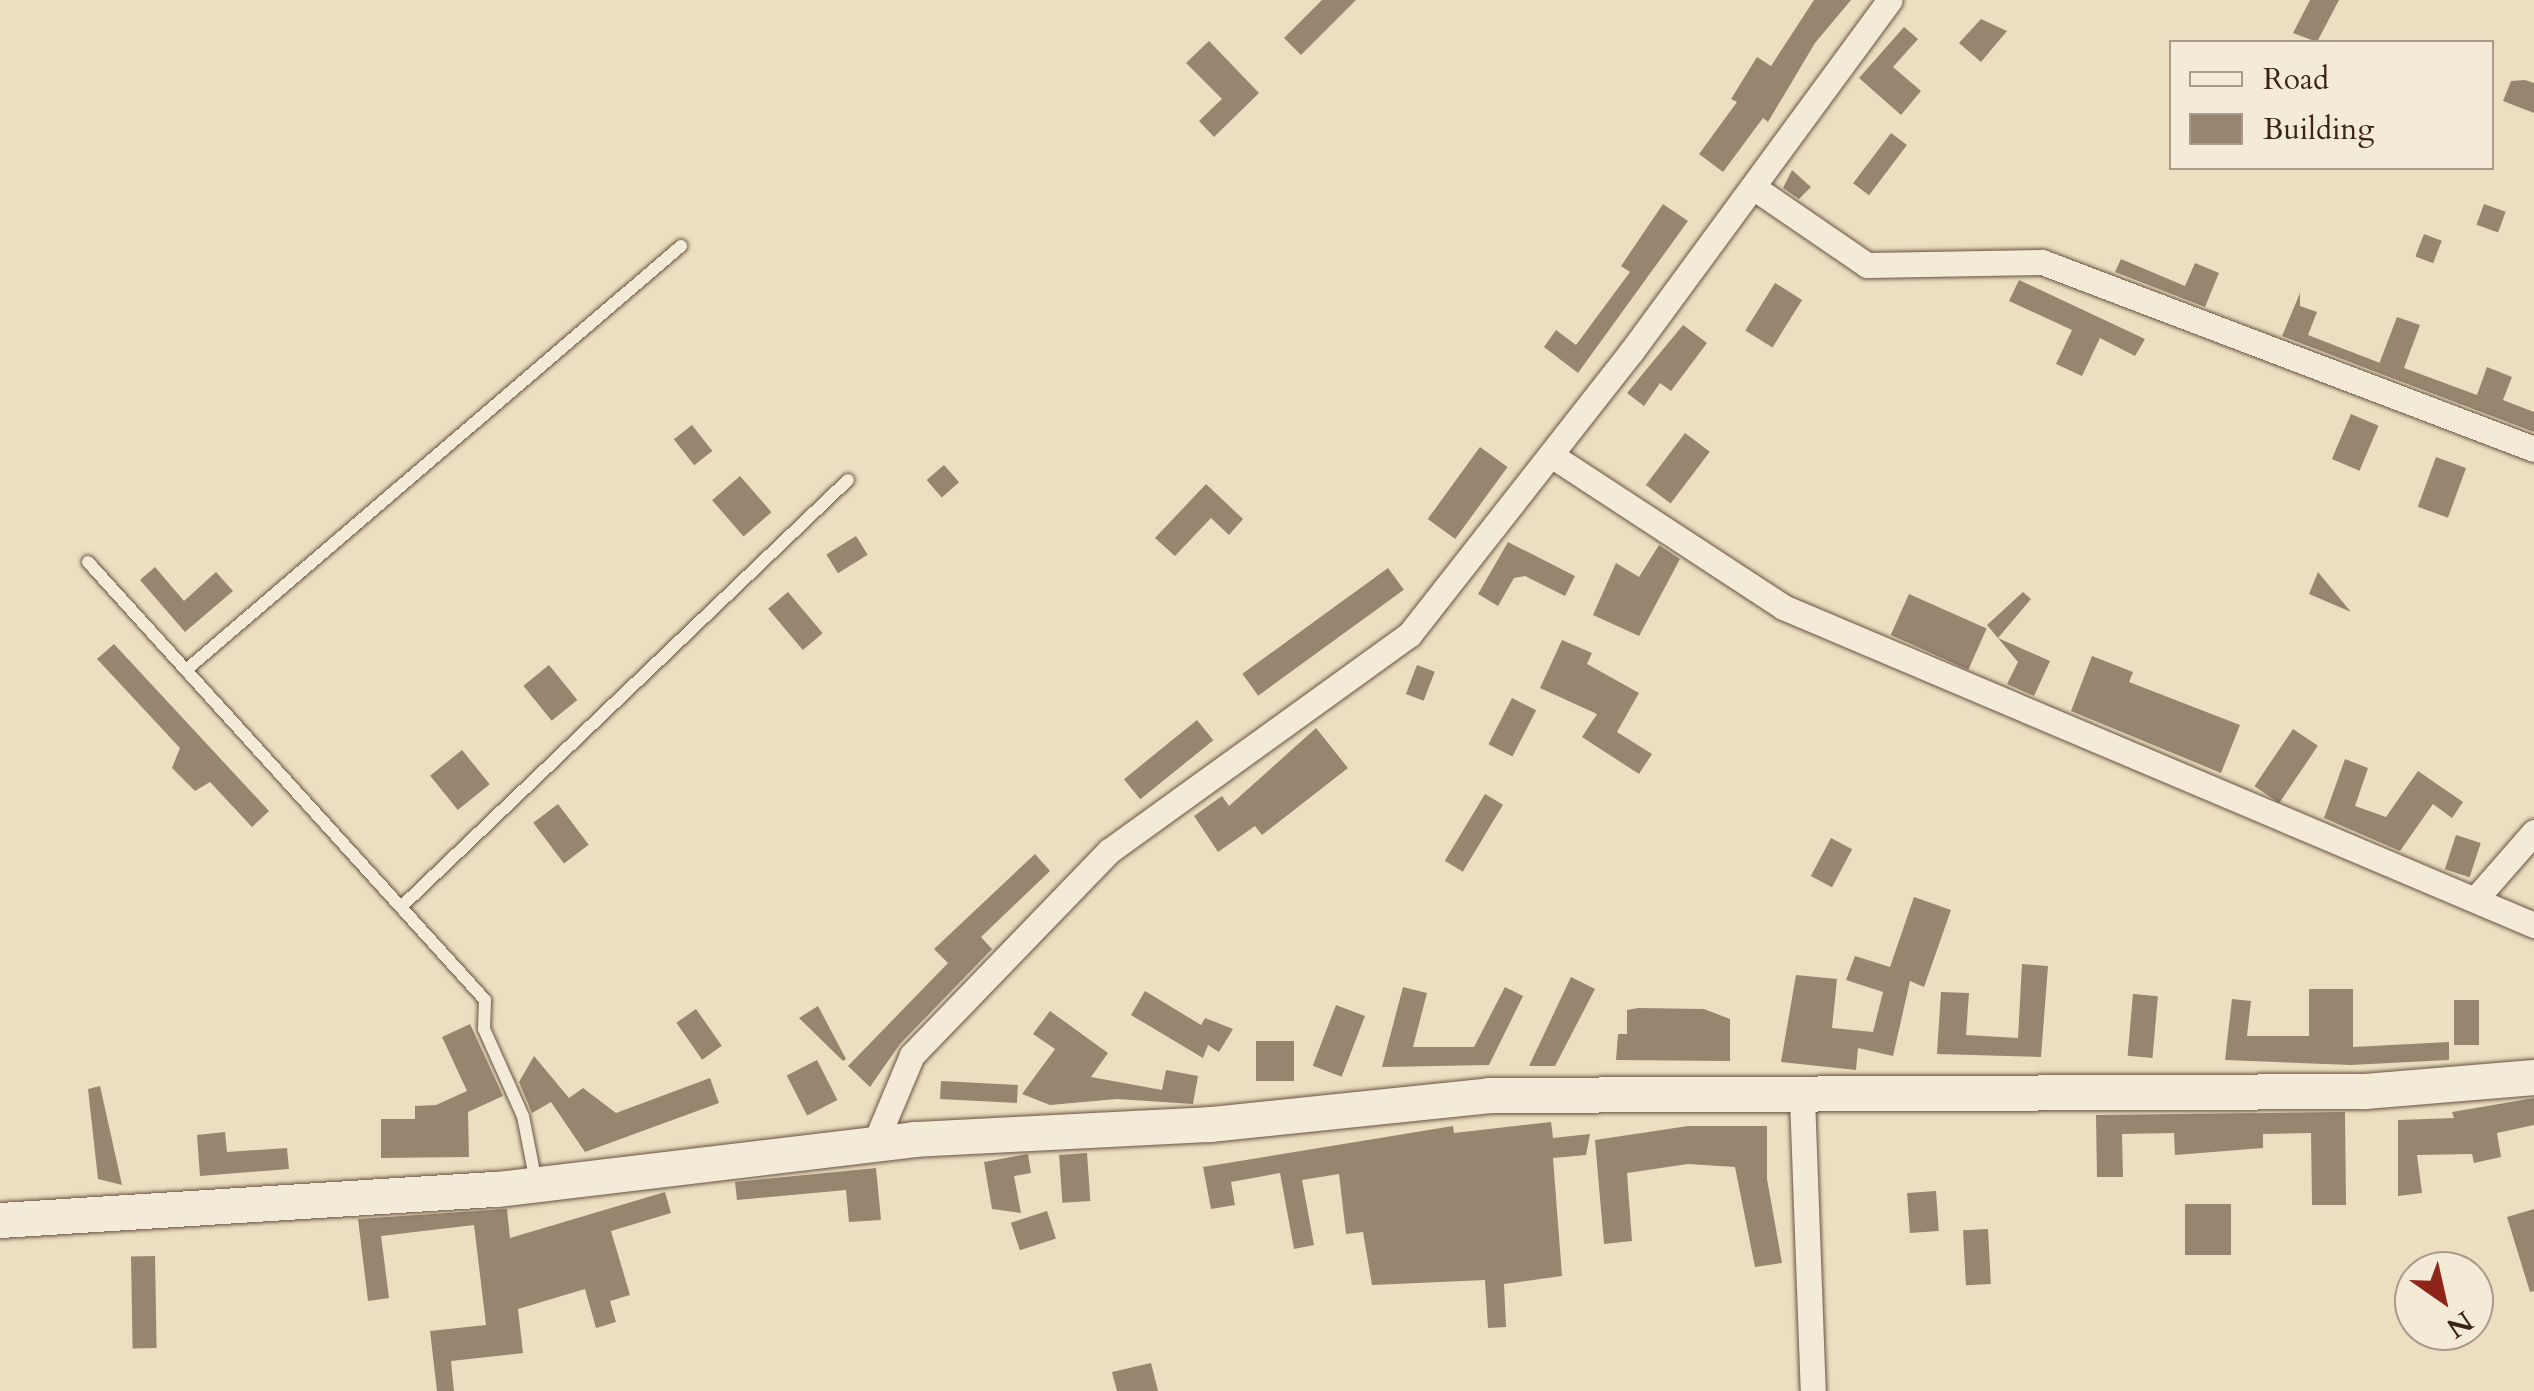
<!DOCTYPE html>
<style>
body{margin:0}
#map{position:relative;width:2534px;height:1391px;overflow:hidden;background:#ecdfc1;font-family:Cardo,serif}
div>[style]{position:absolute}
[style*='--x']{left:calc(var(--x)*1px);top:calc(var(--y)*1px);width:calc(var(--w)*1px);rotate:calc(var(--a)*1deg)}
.building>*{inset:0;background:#97856f;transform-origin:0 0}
.roads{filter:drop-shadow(0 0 2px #665341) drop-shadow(0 0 2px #665341)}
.lane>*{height:12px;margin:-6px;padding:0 6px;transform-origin:6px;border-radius:6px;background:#f3ead7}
.street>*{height:25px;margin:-12.5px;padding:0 12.5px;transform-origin:12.5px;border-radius:12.5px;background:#f3ead7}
.secondary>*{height:35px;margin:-17.5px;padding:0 17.5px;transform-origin:17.5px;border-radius:17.5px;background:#f3ead7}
span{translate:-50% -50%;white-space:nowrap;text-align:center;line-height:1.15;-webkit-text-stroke:8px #f3ead7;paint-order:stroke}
.legend{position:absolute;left:2169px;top:40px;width:325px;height:130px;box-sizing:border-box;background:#f3ead7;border:2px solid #a99b8a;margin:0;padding:12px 18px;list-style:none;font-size:30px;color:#3a2416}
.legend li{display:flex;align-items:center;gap:20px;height:50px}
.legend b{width:50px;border:2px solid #a99b8a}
.north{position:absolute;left:2394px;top:1251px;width:100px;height:100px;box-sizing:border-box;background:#f3ead7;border:2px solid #a99b8a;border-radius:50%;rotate:146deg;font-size:28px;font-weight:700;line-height:40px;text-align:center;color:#3a2416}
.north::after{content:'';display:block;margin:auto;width:35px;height:45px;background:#8f2418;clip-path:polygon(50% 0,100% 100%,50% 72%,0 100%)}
</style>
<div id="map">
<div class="building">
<div style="clip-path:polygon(1322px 0,1356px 0,1301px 55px,1284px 38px)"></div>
<div style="clip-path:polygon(1814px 0,1851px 0,1815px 43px,1768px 122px,1763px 118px,1723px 172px,1699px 154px,1737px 102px,1731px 99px,1757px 57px,1771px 66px)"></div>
<div style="clip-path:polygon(2310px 0,2339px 0,2317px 42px,2293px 33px)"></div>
<div style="clip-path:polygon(1981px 19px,2007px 31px,1981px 62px,1959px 43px)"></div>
<div style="clip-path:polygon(1904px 27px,1918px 39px,1893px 67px,1921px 91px,1901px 115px,1859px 78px)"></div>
<div style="clip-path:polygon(1209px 41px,1259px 93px,1214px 137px,1199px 121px,1222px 99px,1186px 63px)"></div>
<div style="clip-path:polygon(2525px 80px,2534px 83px,2534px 113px,2503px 101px,2511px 81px)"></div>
<div style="left:1891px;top:133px;width:20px;height:63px;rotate:37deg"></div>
<div style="clip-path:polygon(1792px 170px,1811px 187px,1799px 199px,1783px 188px)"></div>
<div style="clip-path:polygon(1663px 204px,1688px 221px,1578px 373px,1544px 347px,1556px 330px,1576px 345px,1630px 272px,1621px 266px)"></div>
<div style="left:2484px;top:204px;width:23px;height:22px;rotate:20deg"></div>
<div style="left:2424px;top:234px;width:19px;height:24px;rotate:21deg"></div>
<div style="clip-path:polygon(2121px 259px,2185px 286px,2195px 263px,2219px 273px,2205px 307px,2115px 272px)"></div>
<div style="clip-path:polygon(2019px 280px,2145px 339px,2135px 356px,2100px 338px,2082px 376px,2056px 364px,2072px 330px,2009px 301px)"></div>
<div style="left:1775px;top:283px;width:32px;height:56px;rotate:32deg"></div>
<div style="clip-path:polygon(2300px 293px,2300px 306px,2317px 312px,2308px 335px,2380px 363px,2376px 372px,2282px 336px)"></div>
<div style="clip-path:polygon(2397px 317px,2420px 325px,2404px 368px,2477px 395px,2487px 367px,2512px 377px,2503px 400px,2534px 412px,2534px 432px,2376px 372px)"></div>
<div style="clip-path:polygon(1683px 325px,1707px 343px,1671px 391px,1660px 383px,1644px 406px,1627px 393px)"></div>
<div style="left:2351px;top:414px;width:30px;height:49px;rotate:23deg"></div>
<div style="left:692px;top:425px;width:33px;height:23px;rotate:52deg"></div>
<div style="left:1685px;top:433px;width:31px;height:65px;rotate:37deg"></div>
<div style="left:1480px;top:447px;width:34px;height:89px;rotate:36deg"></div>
<div style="left:2436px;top:457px;width:32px;height:53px;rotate:20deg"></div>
<div style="left:944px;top:465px;width:23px;height:23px;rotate:49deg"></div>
<div style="left:740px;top:476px;width:48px;height:37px;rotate:49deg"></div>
<div style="clip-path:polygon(1206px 484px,1243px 519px,1229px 535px,1211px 518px,1175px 556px,1155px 538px)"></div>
<div style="left:856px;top:536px;width:22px;height:35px;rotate:58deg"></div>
<div style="clip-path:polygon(1508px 542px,1575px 576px,1565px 596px,1525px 576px,1514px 578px,1498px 606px,1478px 594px)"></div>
<div style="clip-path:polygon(1659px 545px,1680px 559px,1639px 636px,1593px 615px,1616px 563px,1639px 577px)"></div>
<div style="clip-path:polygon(155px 567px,184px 601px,216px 572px,233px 591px,185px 632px,140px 580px)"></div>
<div style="left:1388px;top:568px;width:27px;height:180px;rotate:54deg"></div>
<div style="clip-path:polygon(2318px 572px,2351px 612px,2309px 594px)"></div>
<div style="left:788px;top:592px;width:54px;height:26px;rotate:50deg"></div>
<div style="clip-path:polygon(2023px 592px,2031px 599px,1998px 638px,2050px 661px,2034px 696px,2007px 684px,2018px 662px,1987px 625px)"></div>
<div style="left:1909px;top:594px;width:85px;height:45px;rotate:24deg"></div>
<div style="clip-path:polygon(1562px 640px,1592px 653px,1587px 664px,1639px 693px,1617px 732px,1652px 754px,1639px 774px,1582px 737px,1597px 714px,1540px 688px)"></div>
<div style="clip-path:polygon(114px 644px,269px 811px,252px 827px,210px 782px,195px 791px,172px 768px,180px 748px,97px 659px)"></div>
<div style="clip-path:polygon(2092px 656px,2133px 672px,2129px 682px,2240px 725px,2221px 773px,2071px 711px)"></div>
<div style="left:549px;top:665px;width:45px;height:33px;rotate:51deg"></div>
<div style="left:1417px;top:665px;width:19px;height:31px;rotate:21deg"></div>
<div style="left:1512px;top:698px;width:27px;height:52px;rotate:27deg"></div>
<div style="left:1197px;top:720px;width:26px;height:94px;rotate:51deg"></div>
<div style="clip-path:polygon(1316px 728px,1348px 768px,1262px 835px,1255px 826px,1218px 852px,1194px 816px,1222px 796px,1229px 806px)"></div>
<div style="left:2293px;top:729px;width:30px;height:69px;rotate:34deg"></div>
<div style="left:462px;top:750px;width:44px;height:41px;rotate:51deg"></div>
<div style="clip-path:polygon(2345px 759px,2368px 768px,2355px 806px,2386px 817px,2418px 771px,2463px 802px,2452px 818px,2433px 804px,2400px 851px,2324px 818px)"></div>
<div style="left:1485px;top:794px;width:21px;height:78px;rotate:31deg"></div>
<div style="left:558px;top:804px;width:51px;height:31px;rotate:53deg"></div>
<div style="left:2456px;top:835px;width:26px;height:36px;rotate:18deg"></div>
<div style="left:1831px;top:838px;width:24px;height:43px;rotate:28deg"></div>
<div style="clip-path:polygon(1035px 854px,1050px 871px,981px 937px,992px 949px,900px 1044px,870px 1087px,848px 1066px,948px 963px,934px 949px)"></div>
<div style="clip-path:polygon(1914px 897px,1951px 910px,1924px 987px,1910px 981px,1893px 1056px,1858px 1048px,1856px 1070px,1781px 1062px,1796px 975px,1837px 979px,1832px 1028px,1873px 1032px,1883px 992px,1846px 980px,1855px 956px,1890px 967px)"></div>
<div style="clip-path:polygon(2022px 964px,2048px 966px,2041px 1057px,1937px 1054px,1941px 992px,1969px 993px,1966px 1035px,2018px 1038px)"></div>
<div style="clip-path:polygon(1571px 977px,1595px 989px,1555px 1066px,1529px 1066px)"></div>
<div style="clip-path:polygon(1403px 987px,1427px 993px,1413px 1047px,1474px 1047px,1505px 987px,1523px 996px,1489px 1065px,1382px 1067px)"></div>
<div style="clip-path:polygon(2309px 989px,2353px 989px,2353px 1047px,2449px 1042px,2449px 1060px,2351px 1065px,2225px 1060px,2232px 999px,2251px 1001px,2247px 1036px,2309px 1036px)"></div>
<div style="clip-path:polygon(1145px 991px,1201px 1025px,1205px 1018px,1233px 1029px,1219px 1052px,1208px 1045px,1203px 1058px,1131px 1015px)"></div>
<div style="left:2133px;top:994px;width:25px;height:62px;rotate:5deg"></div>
<div style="left:2454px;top:1000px;width:25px;height:45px"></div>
<div style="left:1336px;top:1005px;width:31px;height:65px;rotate:21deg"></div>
<div style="clip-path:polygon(818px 1006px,846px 1059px,843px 1061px,799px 1018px)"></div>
<div style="clip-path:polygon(1638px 1008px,1704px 1009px,1730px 1019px,1730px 1061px,1616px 1060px,1618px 1034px,1627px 1034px,1627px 1010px)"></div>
<div style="left:696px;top:1009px;width:45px;height:24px;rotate:55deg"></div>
<div style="clip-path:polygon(1050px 1011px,1108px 1053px,1091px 1077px,1162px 1090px,1166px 1070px,1198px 1076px,1193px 1104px,1117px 1099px,1050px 1105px,1022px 1094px,1055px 1049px,1033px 1034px)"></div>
<div style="clip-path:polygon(470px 1024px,503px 1096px,468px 1112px,469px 1157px,381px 1158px,381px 1119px,415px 1119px,415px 1106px,436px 1105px,467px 1091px,442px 1037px)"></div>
<div style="left:1256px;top:1041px;width:38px;height:40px"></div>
<div style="clip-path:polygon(534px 1056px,569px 1098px,583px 1088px,616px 1113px,710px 1078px,719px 1103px,585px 1152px,551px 1102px,532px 1113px,519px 1082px)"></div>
<div style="left:817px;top:1060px;width:45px;height:34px;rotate:63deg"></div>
<div style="left:941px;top:1081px;width:77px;height:18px;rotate:3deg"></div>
<div style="clip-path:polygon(100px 1086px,122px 1185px,98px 1179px,88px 1089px)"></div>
<div style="clip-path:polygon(2534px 1098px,2534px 1125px,2497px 1133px,2501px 1157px,2474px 1163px,2472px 1154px,2417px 1155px,2422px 1193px,2398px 1196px,2398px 1120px,2454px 1118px,2452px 1112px)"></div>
<div style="clip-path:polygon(2345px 1112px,2346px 1205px,2312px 1205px,2311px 1133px,2263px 1134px,2263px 1148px,2175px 1155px,2174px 1133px,2122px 1134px,2123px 1177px,2097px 1177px,2096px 1115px)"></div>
<div style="clip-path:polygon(1551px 1122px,1553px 1138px,1590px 1134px,1586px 1155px,1553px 1158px,1562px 1276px,1504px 1284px,1506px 1327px,1488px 1328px,1485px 1280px,1372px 1285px,1363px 1232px,1346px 1234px,1339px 1174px,1302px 1180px,1314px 1245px,1294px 1249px,1280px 1173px,1231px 1182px,1235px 1205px,1211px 1209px,1203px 1167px,1453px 1126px,1454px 1133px)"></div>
<div style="clip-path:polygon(1688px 1126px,1767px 1126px,1767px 1179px,1782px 1263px,1755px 1267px,1735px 1167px,1688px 1164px,1627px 1173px,1632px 1241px,1604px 1244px,1595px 1140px)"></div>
<div style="clip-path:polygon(225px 1132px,227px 1152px,287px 1148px,289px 1169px,200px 1176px,197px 1135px)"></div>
<div style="left:1087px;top:1153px;width:48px;height:28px;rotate:86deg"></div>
<div style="clip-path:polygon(1028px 1154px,1031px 1173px,1014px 1176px,1021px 1213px,992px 1209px,984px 1162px)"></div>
<div style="clip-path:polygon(876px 1168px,881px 1220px,849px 1222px,846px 1190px,737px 1200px,735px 1182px)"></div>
<div style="left:1936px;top:1191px;width:40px;height:29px;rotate:86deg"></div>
<div style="clip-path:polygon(665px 1192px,671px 1213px,611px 1231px,630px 1295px,610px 1301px,616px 1322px,596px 1328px,585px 1289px,518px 1309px,523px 1353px,451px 1361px,454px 1391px,437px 1391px,430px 1331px,486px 1325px,474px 1225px,381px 1236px,389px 1298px,368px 1301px,358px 1219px,507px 1209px,510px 1238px)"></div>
<div style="left:2185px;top:1204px;width:46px;height:51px"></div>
<div style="clip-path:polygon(2534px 1209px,2534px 1291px,2530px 1292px,2507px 1217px)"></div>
<div style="left:1047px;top:1211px;width:29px;height:38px;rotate:72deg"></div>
<div style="left:1988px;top:1229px;width:55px;height:25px;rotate:87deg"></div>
<div style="left:155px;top:1256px;width:92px;height:24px;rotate:89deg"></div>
<div style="clip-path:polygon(1151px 1363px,1158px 1391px,1117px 1391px,1112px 1372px)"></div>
</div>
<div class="roads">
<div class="lane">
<div style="--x:88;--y:562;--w:591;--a:47.81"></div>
<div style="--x:485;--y:1000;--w:29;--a:92"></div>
<div style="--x:484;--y:1029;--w:95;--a:65.9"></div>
<div style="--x:523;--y:1116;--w:67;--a:78.9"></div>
<div style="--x:186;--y:670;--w:652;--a:-40.58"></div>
<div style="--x:401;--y:907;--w:618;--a:-43.69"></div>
</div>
<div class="street">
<div style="--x:1753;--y:187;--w:138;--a:34.4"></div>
<div style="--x:1867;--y:265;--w:175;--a:-1"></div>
<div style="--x:2042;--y:262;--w:526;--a:20.81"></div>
<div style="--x:1551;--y:455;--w:277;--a:33.2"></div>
<div style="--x:1783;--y:607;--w:816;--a:22.95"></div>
<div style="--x:2478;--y:896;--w:85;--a:-48.8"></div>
<div style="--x:1802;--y:1097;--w:294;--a:87.9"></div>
<div style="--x:875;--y:1143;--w:95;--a:-67.2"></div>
<div style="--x:912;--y:1055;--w:284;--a:-46"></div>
<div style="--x:1109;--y:851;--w:370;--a:-35.8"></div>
<div style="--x:1409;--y:635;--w:360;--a:-51.9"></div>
<div style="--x:1631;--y:352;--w:437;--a:-53.7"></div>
</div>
<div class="secondary">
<div style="--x:0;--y:1220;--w:498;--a:-3.6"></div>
<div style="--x:497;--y:1189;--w:420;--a:-6.8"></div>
<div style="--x:914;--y:1139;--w:296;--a:-2.9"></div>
<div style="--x:1210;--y:1124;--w:281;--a:-5.9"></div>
<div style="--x:1489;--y:1095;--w:875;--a:-0.26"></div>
<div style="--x:2364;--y:1091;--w:171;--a:-4.7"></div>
</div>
</div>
<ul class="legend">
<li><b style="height:12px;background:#f3ead7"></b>Road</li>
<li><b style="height:28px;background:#97856f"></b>Building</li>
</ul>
<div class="north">N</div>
</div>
